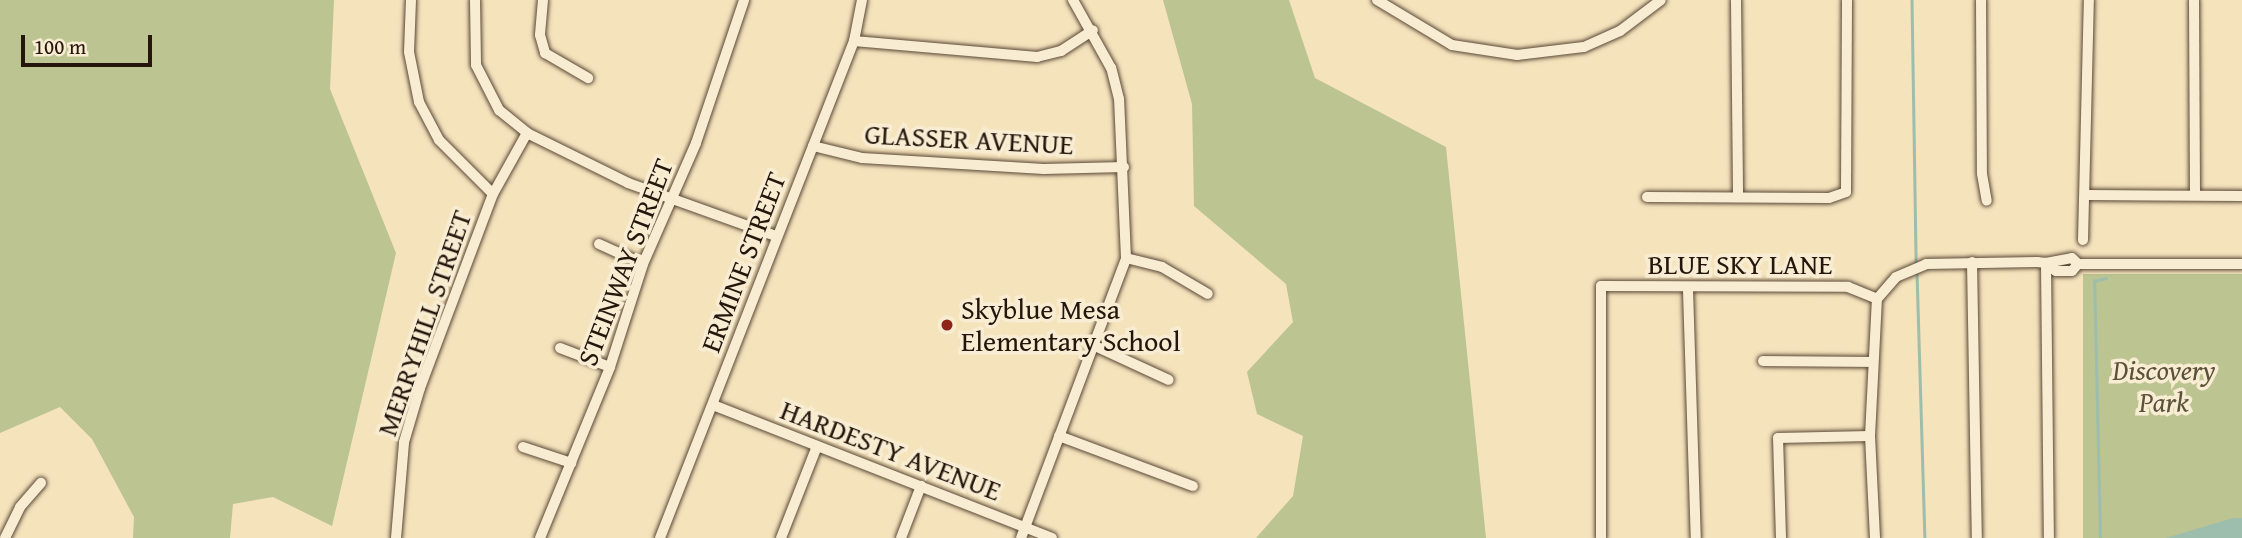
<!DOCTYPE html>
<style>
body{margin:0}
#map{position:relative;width:2242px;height:538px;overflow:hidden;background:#f5e3bc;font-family:"Gentium Book Plus",serif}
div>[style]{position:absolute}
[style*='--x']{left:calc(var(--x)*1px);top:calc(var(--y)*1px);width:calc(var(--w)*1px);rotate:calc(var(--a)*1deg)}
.green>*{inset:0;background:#bcc491;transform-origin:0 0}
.water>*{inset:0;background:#9dbeac}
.stream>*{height:2.5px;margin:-1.25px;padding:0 1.25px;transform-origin:1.25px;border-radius:1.25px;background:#9dbeac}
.roads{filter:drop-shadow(0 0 2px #5a4837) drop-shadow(0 0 2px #5a4837)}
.minor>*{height:10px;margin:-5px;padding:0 5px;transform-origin:5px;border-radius:5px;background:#f8edd3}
.dots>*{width:19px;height:19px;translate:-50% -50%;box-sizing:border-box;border:4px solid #f8edd3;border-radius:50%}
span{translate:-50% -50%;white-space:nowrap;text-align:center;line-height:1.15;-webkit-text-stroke:7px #f8edd3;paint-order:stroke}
.street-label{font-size:28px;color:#26150b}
.poi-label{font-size:28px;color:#26150b}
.left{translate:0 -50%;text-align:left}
.park-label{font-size:28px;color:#5a523a;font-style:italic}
.scale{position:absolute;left:21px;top:35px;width:131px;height:32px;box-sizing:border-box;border:4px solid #26150b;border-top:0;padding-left:9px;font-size:21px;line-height:24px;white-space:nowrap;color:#26150b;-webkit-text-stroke:5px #f8edd3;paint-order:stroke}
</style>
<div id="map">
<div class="green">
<div style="clip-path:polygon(0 0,334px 0,330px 89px,396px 253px,332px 526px,273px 497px,233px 504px,230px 538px,133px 538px,134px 517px,92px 439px,60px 407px,0 433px)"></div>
<div style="clip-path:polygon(1163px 0,1289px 0,1315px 78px,1446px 147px,1486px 538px,1256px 538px,1293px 496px,1303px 436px,1257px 414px,1247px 372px,1293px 322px,1286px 284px,1194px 206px,1192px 104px)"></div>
<div style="left:2083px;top:274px;width:159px;height:264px"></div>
</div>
<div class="water">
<div style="clip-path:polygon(2233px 518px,2242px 518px,2242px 538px,2166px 538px)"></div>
</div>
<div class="stream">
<div style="--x:1912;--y:0;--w:266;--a:89.1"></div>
<div style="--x:1917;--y:272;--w:266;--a:88.3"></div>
<div style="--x:2100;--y:538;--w:257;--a:-91.3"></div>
<div style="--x:2094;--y:281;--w:12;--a:-14"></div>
</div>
<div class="roads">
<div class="minor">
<div style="--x:411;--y:0;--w:52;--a:92.2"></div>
<div style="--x:409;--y:52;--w:51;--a:78.7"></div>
<div style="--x:419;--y:102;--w:43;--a:62.2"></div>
<div style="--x:439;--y:140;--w:76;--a:45"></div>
<div style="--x:475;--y:0;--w:65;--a:89.1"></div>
<div style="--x:476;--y:65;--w:51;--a:62.9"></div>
<div style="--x:499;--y:110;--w:36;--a:39"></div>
<div style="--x:527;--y:133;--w:113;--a:26.3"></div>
<div style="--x:628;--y:183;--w:157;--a:19.7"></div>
<div style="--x:543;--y:0;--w:35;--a:95"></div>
<div style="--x:540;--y:35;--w:19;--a:74"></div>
<div style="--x:545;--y:53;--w:50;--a:30.2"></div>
<div style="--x:1377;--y:0;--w:87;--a:31"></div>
<div style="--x:1452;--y:45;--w:66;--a:8.7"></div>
<div style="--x:1517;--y:55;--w:67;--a:-6.8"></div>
<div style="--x:1584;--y:47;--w:39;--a:-24"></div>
<div style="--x:1620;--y:31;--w:51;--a:-37.1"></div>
<div style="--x:1736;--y:0;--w:196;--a:89.4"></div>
<div style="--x:1981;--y:0;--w:174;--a:89.7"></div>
<div style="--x:1982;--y:174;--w:27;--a:80"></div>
<div style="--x:2194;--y:0;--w:195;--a:89.7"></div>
<div style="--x:854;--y:41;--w:184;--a:5"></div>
<div style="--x:1037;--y:57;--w:25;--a:-14"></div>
<div style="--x:1061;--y:51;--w:38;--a:-33"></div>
<div style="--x:813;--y:146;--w:50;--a:13.8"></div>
<div style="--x:862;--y:158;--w:182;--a:3.5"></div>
<div style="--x:1044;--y:169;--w:80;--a:-1.4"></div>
<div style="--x:2087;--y:195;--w:155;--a:0.4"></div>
<div style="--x:1647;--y:197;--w:182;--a:0.3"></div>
<div style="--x:1829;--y:198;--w:18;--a:-19"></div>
<div style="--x:1846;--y:192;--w:192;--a:-89.7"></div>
<div style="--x:2083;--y:240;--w:240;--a:-88.6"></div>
<div style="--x:599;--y:244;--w:48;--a:24.4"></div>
<div style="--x:1126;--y:258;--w:37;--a:14"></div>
<div style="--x:1162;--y:267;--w:53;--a:30.4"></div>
<div style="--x:1972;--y:262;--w:276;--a:89"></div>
<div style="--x:2078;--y:264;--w:9;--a:131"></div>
<div style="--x:2072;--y:271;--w:16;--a:180"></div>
<div style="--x:2056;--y:271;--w:13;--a:-141"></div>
<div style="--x:2046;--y:263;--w:26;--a:-11"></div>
<div style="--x:2072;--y:258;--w:8;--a:45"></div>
<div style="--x:2078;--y:264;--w:164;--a:0"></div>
<div style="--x:1688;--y:290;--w:248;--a:88.2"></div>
<div style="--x:1095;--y:346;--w:81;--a:24.7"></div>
<div style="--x:560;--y:348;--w:53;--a:20.8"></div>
<div style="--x:1763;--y:361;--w:110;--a:0.5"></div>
<div style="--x:713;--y:405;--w:364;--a:21.4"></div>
<div style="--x:1059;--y:436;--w:143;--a:20.5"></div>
<div style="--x:523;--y:447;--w:51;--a:18.4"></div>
<div style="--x:5;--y:538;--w:34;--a:-64"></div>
<div style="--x:20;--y:507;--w:32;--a:-49"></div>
<div style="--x:396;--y:538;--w:96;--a:-85.2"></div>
<div style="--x:404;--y:442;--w:56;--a:-73.5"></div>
<div style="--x:420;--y:388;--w:207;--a:-69.4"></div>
<div style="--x:493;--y:194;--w:70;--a:-60.9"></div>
<div style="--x:540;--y:538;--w:185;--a:-67.7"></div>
<div style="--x:610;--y:367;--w:108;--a:-72.2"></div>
<div style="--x:643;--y:264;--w:132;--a:-66.3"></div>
<div style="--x:696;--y:143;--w:151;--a:-71.4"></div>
<div style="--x:660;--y:538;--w:534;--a:-68.68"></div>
<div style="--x:854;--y:41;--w:42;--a:-79"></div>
<div style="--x:781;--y:538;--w:99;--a:-68.6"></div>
<div style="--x:901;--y:538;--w:56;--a:-69"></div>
<div style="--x:1021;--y:538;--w:299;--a:-69.4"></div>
<div style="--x:1126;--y:258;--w:159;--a:-92.5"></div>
<div style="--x:1119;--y:99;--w:32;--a:-104"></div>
<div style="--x:1111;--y:68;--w:78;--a:-119.2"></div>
<div style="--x:1601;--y:538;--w:252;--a:-90"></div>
<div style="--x:1601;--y:286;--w:247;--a:0.2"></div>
<div style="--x:1848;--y:287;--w:31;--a:22"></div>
<div style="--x:1781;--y:538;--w:100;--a:-91.7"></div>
<div style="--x:1778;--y:438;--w:92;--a:-1.2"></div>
<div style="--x:1875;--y:538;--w:102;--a:-92.8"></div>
<div style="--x:1870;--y:436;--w:137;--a:-87.1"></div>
<div style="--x:1877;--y:299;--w:29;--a:-49"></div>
<div style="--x:1896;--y:277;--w:33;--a:-23"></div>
<div style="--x:1926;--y:264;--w:111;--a:-1"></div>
<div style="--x:2037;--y:262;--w:9;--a:6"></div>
<div style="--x:2046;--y:263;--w:275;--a:89.4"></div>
</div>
</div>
<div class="dots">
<div style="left:947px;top:325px;background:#8f2418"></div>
</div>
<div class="street-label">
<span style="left:969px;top:139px;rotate:3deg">GLASSER AVENUE</span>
<span style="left:625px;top:262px;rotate:-69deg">STEINWAY STREET</span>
<span style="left:743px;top:262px;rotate:-69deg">ERMINE STREET</span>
<span style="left:1740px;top:264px">BLUE SKY LANE</span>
<span style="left:424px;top:323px;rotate:-71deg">MERRYHILL STREET</span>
<span style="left:891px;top:450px;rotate:21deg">HARDESTY AVENUE</span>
</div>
<div class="poi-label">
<span class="left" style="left:961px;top:325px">Skyblue Mesa<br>Elementary School</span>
</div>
<div class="park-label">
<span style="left:2164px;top:386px">Discovery<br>Park</span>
</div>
<div class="scale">100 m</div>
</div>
